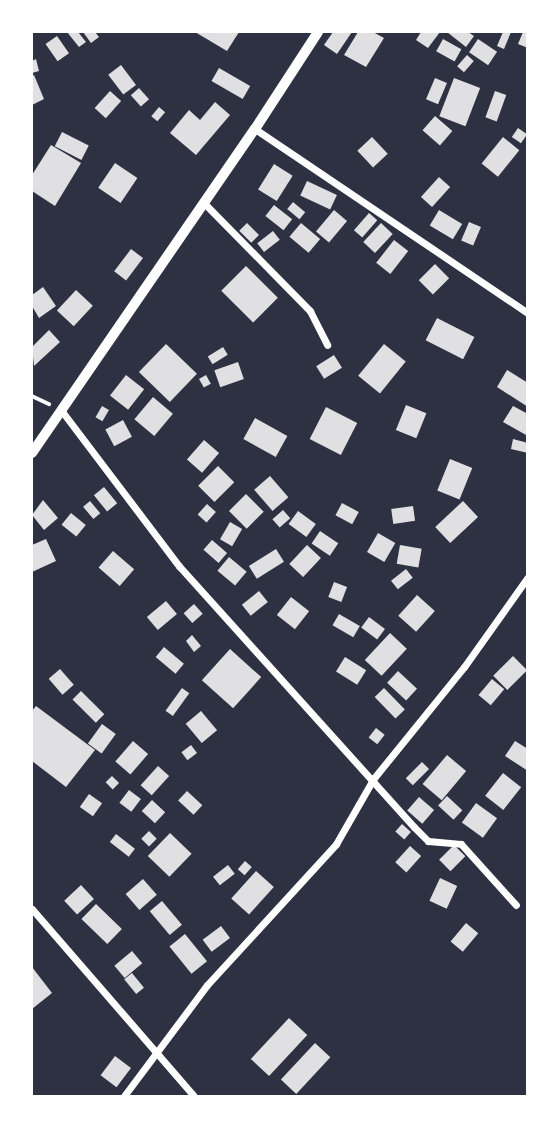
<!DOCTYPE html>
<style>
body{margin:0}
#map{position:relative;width:559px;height:1128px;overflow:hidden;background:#2d3142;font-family:"Archivo Narrow",sans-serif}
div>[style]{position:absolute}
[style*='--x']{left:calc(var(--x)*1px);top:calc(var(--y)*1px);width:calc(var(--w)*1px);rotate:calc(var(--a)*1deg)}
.building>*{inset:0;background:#e0e0e3;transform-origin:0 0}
.path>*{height:3.5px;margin:-1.75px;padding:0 1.75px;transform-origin:1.75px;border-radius:1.75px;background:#fff}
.minor>*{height:7px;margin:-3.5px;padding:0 3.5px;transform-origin:3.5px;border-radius:3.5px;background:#fff}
.tertiary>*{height:10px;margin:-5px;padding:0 5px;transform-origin:5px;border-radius:5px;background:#fff}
span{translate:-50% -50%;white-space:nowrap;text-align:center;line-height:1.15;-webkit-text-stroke:5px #fff;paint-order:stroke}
.frame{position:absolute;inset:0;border:33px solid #fff;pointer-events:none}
</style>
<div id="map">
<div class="building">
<div style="clip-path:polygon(67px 32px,78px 32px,86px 42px,79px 47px)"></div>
<div style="clip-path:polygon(83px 32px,95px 32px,99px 37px,91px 43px)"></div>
<div style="clip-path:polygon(195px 32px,239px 32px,227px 51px)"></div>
<div style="clip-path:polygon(333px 32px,352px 32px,337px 54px,324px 45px)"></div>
<div style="clip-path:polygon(358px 32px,373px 32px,384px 38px,366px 67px,344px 55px)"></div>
<div style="clip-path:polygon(421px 32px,440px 32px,428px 48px,416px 40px)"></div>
<div style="clip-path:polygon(447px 32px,468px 32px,474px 36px,466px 47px)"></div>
<div style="clip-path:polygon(503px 32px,511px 32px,504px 49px,497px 46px)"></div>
<div style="clip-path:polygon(523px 32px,528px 32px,528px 48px,518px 44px)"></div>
<div style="left:57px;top:36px;width:21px;height:14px;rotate:55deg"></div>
<div style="left:443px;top:39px;width:21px;height:14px;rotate:29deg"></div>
<div style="left:478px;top:39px;width:23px;height:16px;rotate:34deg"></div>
<div style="left:467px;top:55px;width:9px;height:15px;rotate:41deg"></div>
<div style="clip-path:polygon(36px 59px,39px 71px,32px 73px,32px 61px)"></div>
<div style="left:121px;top:65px;width:25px;height:16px;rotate:53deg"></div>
<div style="left:219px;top:68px;width:36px;height:15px;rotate:30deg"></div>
<div style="clip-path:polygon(34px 75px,44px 99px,32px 105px,32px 76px)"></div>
<div style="left:435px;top:78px;width:13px;height:23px;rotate:23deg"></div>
<div style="left:454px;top:78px;width:28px;height:41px;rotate:21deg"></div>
<div style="left:139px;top:88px;width:15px;height:11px;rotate:48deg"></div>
<div style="left:110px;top:91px;width:15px;height:23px;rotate:42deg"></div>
<div style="left:495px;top:91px;width:12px;height:28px;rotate:20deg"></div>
<div style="clip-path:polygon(215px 102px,230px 115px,196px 155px,170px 133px,189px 110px,200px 120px)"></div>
<div style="left:159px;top:107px;width:8px;height:12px;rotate:40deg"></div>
<div style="left:435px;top:116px;width:23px;height:19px;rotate:41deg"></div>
<div style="left:518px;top:128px;width:11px;height:11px;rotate:34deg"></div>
<div style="left:62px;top:132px;width:30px;height:16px;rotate:27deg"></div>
<div style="left:372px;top:137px;width:23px;height:20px;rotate:47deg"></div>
<div style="left:503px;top:137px;width:21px;height:34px;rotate:39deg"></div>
<div style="clip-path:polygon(51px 145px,81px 163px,55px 206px,32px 191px,32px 175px)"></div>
<div style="left:115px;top:163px;width:27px;height:30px;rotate:34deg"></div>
<div style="left:274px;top:164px;width:22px;height:30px;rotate:32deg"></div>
<div style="left:439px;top:177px;width:15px;height:27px;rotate:42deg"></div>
<div style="left:307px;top:181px;width:33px;height:16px;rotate:25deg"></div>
<div style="left:293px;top:202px;width:16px;height:9px;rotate:40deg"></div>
<div style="left:274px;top:205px;width:23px;height:14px;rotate:38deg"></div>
<div style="left:334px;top:210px;width:17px;height:28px;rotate:40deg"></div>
<div style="left:439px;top:210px;width:27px;height:18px;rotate:31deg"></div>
<div style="left:369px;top:213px;width:11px;height:23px;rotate:41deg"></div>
<div style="left:469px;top:222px;width:13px;height:20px;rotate:23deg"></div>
<div style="left:247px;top:223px;width:17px;height:11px;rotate:45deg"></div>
<div style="left:301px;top:223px;width:25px;height:18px;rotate:40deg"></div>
<div style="left:381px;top:223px;width:16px;height:26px;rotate:43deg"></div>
<div style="left:273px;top:231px;width:11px;height:20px;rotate:52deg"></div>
<div style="left:394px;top:240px;width:18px;height:29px;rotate:38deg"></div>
<div style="left:131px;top:249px;width:15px;height:28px;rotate:37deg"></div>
<div style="left:435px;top:264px;width:20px;height:23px;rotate:45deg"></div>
<div style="left:246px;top:266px;width:45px;height:35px;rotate:45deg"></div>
<div style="clip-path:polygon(43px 287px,56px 306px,39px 318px,32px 306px,32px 295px)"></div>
<div style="left:76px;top:290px;width:23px;height:28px;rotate:43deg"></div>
<div style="left:437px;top:318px;width:42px;height:25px;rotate:27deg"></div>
<div style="clip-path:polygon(49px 330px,60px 342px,34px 366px,32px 347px)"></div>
<div style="left:166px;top:344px;width:43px;height:39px;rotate:44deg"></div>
<div style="left:384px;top:344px;width:28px;height:41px;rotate:39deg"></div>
<div style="left:223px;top:347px;width:9px;height:18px;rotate:58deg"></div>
<div style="left:334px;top:355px;width:15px;height:21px;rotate:58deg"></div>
<div style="left:238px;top:362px;width:18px;height:25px;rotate:71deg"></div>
<div style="clip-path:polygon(507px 370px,528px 383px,528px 407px,497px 387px)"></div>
<div style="left:126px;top:375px;width:23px;height:26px;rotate:38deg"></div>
<div style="left:206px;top:375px;width:10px;height:8px;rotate:61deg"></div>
<div style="left:153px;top:397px;width:26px;height:29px;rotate:40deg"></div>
<div style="left:406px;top:405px;width:22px;height:27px;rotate:22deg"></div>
<div style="left:102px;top:406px;width:8px;height:13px;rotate:30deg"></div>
<div style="clip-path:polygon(513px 406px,528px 414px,526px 435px,503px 422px)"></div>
<div style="left:326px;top:407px;width:35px;height:36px;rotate:27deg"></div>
<div style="left:255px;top:418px;width:37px;height:24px;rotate:29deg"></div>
<div style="left:123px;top:420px;width:19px;height:20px;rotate:62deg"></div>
<div style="clip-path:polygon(513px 439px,528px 443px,528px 453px,511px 449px)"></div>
<div style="left:204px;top:440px;width:20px;height:26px;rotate:41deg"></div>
<div style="left:450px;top:459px;width:24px;height:34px;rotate:22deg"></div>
<div style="left:218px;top:466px;width:23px;height:28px;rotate:45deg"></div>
<div style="left:270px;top:476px;width:28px;height:21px;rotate:49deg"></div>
<div style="left:104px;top:487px;width:21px;height:13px;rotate:51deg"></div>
<div style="left:246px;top:494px;width:25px;height:24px;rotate:45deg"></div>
<div style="clip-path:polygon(43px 500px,58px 518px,44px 530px,32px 515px)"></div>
<div style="left:90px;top:501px;width:16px;height:9px;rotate:50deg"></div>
<div style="left:463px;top:501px;width:22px;height:38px;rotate:47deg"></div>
<div style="left:342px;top:503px;width:19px;height:14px;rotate:28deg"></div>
<div style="left:207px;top:504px;width:12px;height:14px;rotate:42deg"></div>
<div style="left:413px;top:506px;width:15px;height:22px;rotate:82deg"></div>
<div style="left:283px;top:510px;width:11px;height:14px;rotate:49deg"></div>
<div style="left:298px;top:511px;width:22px;height:16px;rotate:36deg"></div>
<div style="left:71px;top:513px;width:19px;height:15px;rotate:39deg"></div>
<div style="left:230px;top:522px;width:14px;height:20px;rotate:30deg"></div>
<div style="left:320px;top:531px;width:22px;height:15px;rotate:34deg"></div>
<div style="left:378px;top:533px;width:20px;height:22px;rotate:30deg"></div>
<div style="clip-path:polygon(46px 539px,56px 561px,32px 572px,32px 545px)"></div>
<div style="left:212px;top:540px;width:20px;height:13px;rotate:41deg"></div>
<div style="left:307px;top:545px;width:19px;height:26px;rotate:43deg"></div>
<div style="left:400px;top:545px;width:22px;height:19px;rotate:10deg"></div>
<div style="left:276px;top:549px;width:15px;height:32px;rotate:58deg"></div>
<div style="left:113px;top:551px;width:28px;height:22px;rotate:41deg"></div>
<div style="left:229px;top:557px;width:23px;height:18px;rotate:40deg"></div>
<div style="left:406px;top:569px;width:11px;height:19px;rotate:52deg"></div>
<div style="left:334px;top:582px;width:14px;height:16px;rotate:21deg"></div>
<div style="left:259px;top:591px;width:14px;height:22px;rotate:51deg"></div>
<div style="left:417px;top:595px;width:24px;height:28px;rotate:42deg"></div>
<div style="left:291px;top:597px;width:23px;height:23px;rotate:38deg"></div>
<div style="left:166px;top:601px;width:17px;height:25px;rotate:50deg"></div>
<div style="left:194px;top:604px;width:13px;height:14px;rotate:48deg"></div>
<div style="left:339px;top:614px;width:24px;height:13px;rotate:30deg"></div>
<div style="left:369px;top:617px;width:20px;height:13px;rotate:37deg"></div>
<div style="left:390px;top:633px;width:23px;height:37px;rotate:43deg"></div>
<div style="clip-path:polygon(192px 635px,201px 646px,194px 652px,186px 641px)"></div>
<div style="left:164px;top:647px;width:26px;height:13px;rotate:40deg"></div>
<div style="left:230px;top:649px;width:42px;height:42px;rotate:42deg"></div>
<div style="left:513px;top:656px;width:20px;height:28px;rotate:45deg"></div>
<div style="left:345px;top:657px;width:25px;height:17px;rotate:32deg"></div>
<div style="left:60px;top:669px;width:21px;height:15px;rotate:49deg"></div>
<div style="left:398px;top:671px;width:26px;height:16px;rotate:43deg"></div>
<div style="left:492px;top:679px;width:16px;height:21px;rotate:40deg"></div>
<div style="left:182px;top:688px;width:9px;height:28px;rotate:36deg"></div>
<div style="left:384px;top:688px;width:30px;height:13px;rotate:46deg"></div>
<div style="left:81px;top:691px;width:33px;height:12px;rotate:45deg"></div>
<div style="clip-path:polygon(36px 706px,95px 750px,66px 787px,32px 761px,32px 711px)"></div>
<div style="left:201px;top:711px;width:25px;height:20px;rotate:50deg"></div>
<div style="left:102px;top:724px;width:17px;height:24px;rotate:36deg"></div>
<div style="left:376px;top:728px;width:11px;height:12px;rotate:38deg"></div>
<div style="left:133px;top:741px;width:20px;height:27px;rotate:41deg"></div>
<div style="clip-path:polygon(515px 741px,528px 749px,528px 771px,505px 756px)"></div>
<div style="left:191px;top:745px;width:10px;height:12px;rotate:53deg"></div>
<div style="left:447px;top:755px;width:25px;height:38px;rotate:40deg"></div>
<div style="left:422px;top:762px;width:10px;height:23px;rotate:45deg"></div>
<div style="left:158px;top:766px;width:15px;height:26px;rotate:42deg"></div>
<div style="left:503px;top:773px;width:23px;height:29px;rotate:38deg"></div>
<div style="left:112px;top:776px;width:10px;height:9px;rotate:45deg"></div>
<div style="left:129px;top:790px;width:15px;height:16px;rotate:37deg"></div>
<div style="left:187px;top:791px;width:21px;height:13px;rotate:43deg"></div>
<div style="left:89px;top:794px;width:16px;height:16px;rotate:35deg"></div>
<div style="left:447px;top:796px;width:21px;height:13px;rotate:43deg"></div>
<div style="left:419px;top:797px;width:20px;height:18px;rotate:41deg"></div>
<div style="left:152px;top:800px;width:18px;height:15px;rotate:43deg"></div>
<div style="left:476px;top:803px;width:26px;height:24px;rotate:36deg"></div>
<div style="left:402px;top:824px;width:12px;height:10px;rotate:42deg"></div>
<div style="left:149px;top:831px;width:11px;height:11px;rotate:45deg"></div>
<div style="left:170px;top:833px;width:30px;height:32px;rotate:44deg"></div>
<div style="left:116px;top:834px;width:24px;height:10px;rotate:38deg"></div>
<div style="left:454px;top:845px;width:16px;height:21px;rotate:45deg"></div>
<div style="left:410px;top:846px;width:15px;height:22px;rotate:42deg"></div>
<div style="left:245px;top:861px;width:9px;height:11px;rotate:41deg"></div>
<div style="left:228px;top:865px;width:11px;height:19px;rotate:52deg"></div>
<div style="left:256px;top:871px;width:24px;height:37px;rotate:42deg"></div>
<div style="left:440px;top:878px;width:19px;height:25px;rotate:25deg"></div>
<div style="left:143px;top:879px;width:21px;height:23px;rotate:49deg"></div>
<div style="left:81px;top:885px;width:19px;height:23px;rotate:47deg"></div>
<div style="left:162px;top:901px;width:31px;height:16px;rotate:50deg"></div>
<div style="left:96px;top:904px;width:36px;height:21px;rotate:44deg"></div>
<div style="left:466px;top:923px;width:16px;height:24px;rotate:40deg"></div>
<div style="left:221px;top:926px;width:15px;height:23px;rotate:53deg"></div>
<div style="left:185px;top:934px;width:35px;height:20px;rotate:51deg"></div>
<div style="left:132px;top:951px;width:16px;height:23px;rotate:50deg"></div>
<div style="clip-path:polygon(32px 967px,52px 993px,32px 1009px)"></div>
<div style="left:132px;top:973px;width:19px;height:10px;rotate:51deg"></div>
<div style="left:289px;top:1018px;width:25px;height:56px;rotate:43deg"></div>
<div style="left:315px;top:1043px;width:21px;height:50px;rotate:43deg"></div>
<div style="left:115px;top:1056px;width:20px;height:24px;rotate:37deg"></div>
</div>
<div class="path">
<div style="--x:32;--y:396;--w:19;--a:25"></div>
</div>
<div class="minor">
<div style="--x:255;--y:129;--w:329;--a:34"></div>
<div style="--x:205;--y:204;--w:150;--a:45.5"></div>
<div style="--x:310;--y:311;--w:38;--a:63"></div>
<div style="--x:61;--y:410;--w:196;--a:52.9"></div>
<div style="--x:179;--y:566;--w:351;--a:48"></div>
<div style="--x:414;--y:827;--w:20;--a:45"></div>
<div style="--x:428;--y:841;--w:33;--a:5"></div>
<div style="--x:461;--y:844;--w:82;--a:48"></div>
<div style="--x:32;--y:909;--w:247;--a:49.1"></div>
<div style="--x:124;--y:1096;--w:139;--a:-53.2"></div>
<div style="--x:207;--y:985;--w:191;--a:-47.5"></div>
<div style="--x:336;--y:844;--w:76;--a:-60.1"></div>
<div style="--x:374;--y:778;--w:143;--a:-51"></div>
<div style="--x:464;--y:667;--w:110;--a:-54.6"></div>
</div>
<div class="tertiary">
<div style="--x:32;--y:453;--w:393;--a:-55.5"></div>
<div style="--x:255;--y:129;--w:116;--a:-57"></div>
</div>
<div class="frame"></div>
</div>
